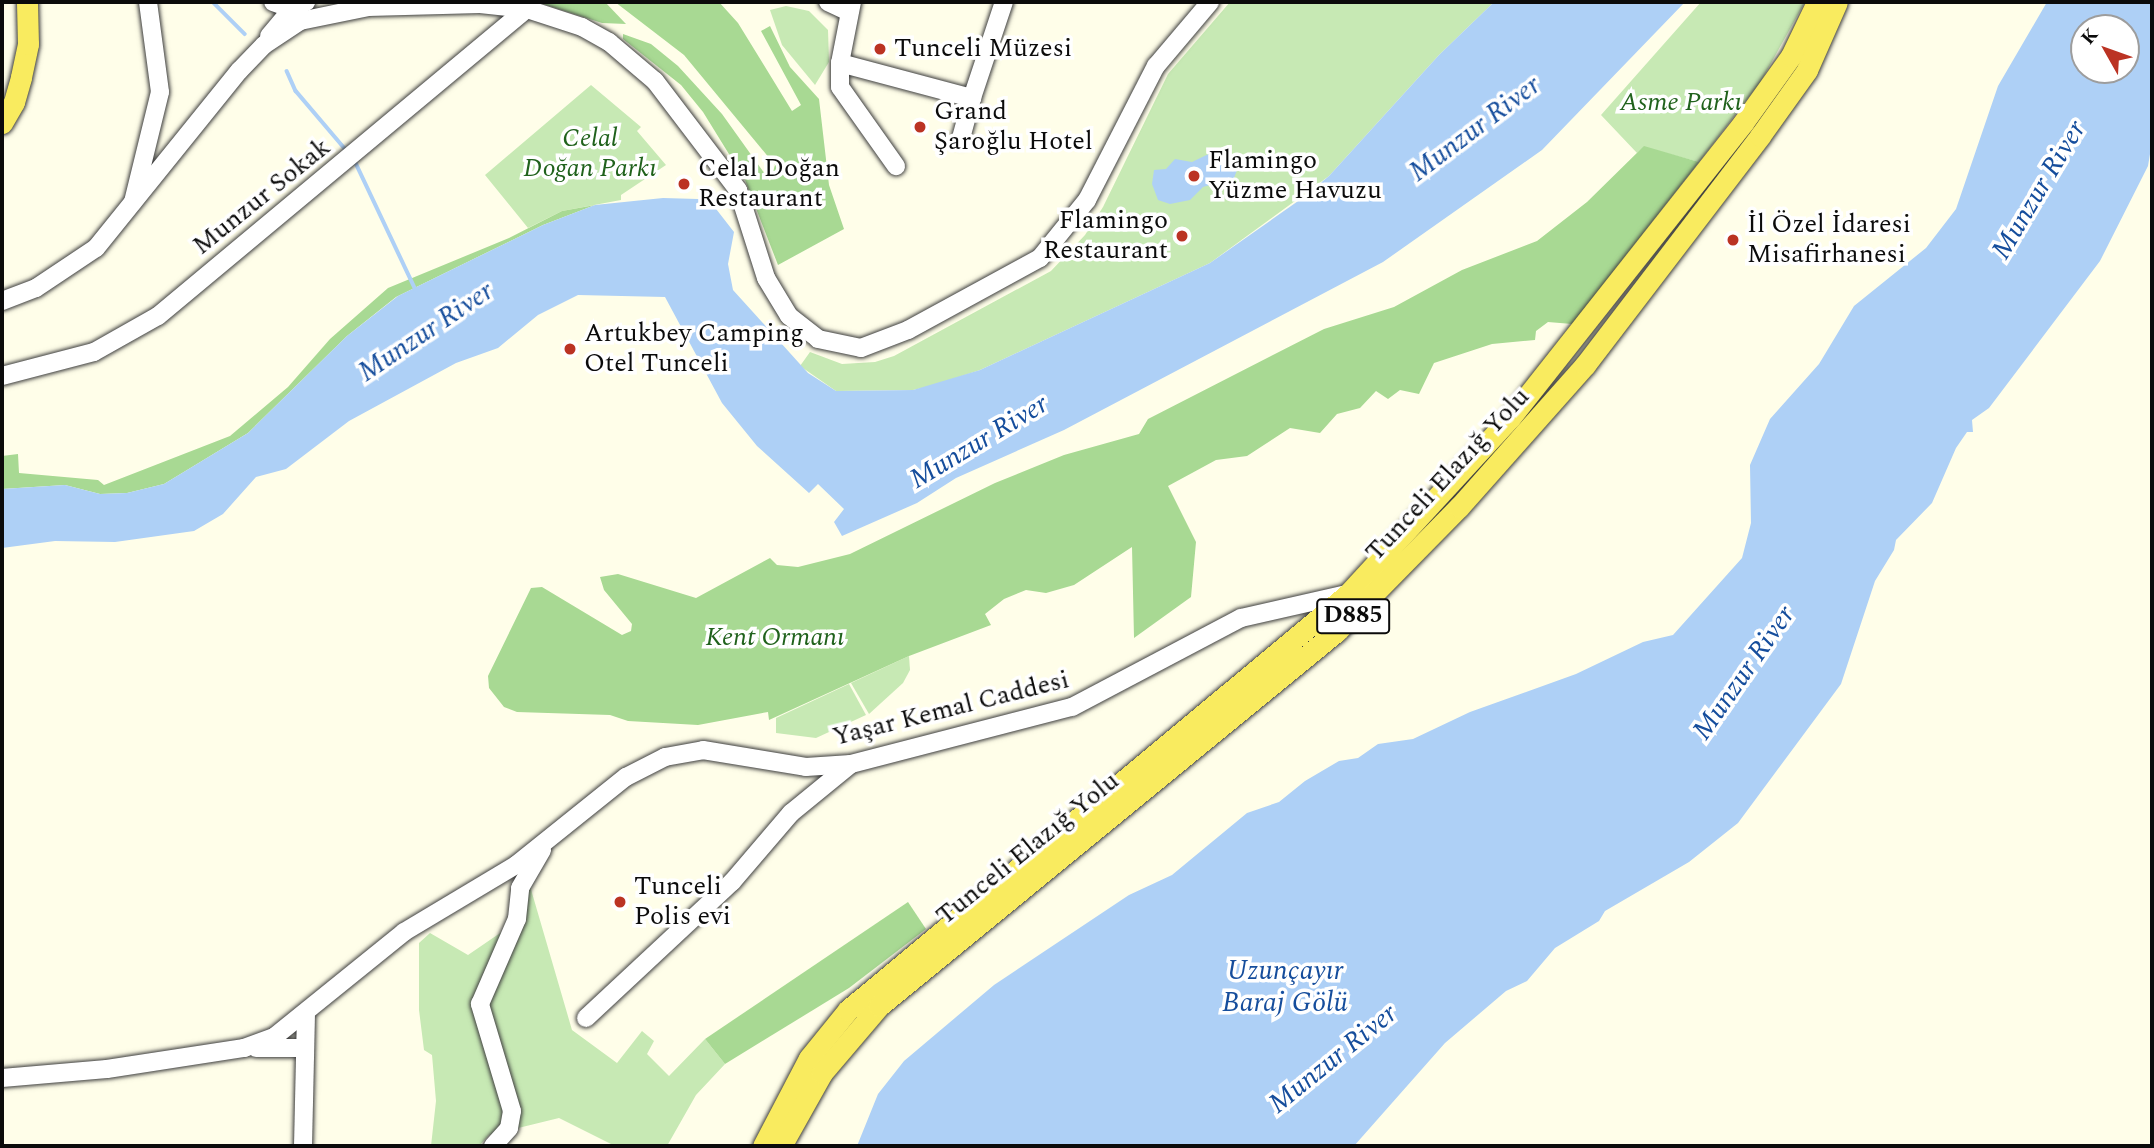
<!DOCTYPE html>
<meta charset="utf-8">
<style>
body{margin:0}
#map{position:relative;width:2154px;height:1148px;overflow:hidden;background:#fffee9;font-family:Spectral,serif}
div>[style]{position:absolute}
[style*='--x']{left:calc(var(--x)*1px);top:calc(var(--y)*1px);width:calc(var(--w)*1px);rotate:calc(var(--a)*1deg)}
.green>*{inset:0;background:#c7e9b4}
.forest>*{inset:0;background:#a8d993}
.water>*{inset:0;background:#aed0f6}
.stream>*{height:3.5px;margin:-1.75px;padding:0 1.75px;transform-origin:1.75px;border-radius:1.75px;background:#aed0f6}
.roads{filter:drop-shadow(0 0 2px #3e3e3e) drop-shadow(0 0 2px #3e3e3e)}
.minor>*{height:18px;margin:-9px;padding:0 9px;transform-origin:9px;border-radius:9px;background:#fff}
.major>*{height:21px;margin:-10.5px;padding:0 10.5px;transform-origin:10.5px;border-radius:10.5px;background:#f9eb5f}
.dots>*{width:19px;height:19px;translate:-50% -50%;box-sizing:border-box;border:4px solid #fff;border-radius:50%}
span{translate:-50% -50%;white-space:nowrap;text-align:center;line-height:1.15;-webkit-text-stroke:7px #fff;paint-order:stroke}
.shield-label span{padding:2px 5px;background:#fff;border:2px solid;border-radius:5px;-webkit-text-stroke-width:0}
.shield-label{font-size:24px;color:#0b0b0b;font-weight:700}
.poi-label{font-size:26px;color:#0b0b0b}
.left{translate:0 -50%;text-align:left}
.right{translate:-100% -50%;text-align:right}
.park-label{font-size:26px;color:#20621c;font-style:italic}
.street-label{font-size:26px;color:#0b0b0b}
.water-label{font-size:28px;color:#154d9c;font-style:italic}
.frame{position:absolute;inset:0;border:4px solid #0b0b0b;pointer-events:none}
.north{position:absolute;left:2070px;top:14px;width:70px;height:70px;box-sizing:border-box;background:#fff;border:2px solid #9d9d9d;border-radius:50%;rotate:310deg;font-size:19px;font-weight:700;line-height:28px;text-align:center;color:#0b0b0b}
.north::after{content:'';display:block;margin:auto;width:24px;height:32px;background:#bb3323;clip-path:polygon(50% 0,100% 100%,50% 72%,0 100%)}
</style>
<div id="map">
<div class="green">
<div style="clip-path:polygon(1230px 2px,1494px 2px,1439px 55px,1329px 176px,1210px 263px,980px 370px,935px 385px,913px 390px,836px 391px,800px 366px,810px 352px,842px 364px,875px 362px,894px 356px,1051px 271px,1085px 235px,1103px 207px,1168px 74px)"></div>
<div style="clip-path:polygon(1701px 2px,1805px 2px,1761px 81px,1699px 162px,1644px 147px,1637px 153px,1601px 115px)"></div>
<div style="clip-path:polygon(786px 6px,809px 11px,828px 30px,829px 62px,815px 85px,782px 45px,770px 10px)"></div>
<div style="clip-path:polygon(591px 85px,641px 127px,637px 131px,666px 165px,621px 195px,621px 200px,562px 211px,528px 228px,485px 175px)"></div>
<div style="clip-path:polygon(909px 656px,910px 670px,903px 683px,869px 714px,851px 683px)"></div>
<div style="clip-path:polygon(849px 684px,866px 715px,816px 738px,776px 733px,776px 718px)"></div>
<div style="clip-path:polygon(530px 886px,572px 1030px,617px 1063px,642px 1031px,654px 1041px,647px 1054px,669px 1076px,705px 1039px,725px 1064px,696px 1095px,667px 1146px,615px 1146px,559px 1118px,489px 1135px,479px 1146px,431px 1146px,436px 1101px,432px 1055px,424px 1050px,419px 1010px,419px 943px,430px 933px,468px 955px,522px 918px)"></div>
</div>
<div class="forest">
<div style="clip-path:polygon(605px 2px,626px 24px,602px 23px,540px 3px)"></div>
<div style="clip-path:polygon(615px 2px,719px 2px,738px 23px,792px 111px,801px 105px,761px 31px,770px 26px,790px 67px,819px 99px,829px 185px,844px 229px,778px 265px,745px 180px,703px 112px,681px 85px,623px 39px,623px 34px,651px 44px,678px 66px,722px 114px,770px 181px,775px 165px,684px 55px)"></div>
<div style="clip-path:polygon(1644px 146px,1699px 162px,1572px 324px,1548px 322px,1536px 331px,1535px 340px,1492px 344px,1434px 363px,1419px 394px,1400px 390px,1388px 399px,1376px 391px,1360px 408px,1337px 414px,1320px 433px,1290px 428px,1247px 456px,1216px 460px,1168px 486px,1196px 542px,1191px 597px,1134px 638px,1132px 547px,1074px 585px,1046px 593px,1026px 590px,1004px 599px,985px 614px,991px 625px,909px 656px,769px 720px,768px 712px,698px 725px,628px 721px,610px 715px,517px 712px,504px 707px,489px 688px,488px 676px,531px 588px,542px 587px,622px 635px,631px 631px,632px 624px,604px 590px,600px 577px,618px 574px,696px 598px,770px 558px,777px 565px,798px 567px,850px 554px,995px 483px,1064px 455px,1139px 434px,1148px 419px,1324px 329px,1394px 307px,1462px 270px,1537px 241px,1587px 202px)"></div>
<div style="clip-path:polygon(595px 205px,543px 225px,396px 297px,347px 336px,248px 433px,164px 484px,127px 493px,100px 494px,65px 485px,2px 489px,2px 456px,18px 454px,19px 473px,98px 480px,104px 485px,230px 436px,288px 387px,330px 339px,388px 288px,509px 238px,562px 211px)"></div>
<div style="clip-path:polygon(908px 902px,926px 929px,849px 988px,725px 1064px,705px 1039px)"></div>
</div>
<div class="water">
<div style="clip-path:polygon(1494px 2px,1685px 2px,1542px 150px,1383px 262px,1064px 430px,956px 478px,917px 503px,842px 536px,834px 522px,844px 509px,818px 484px,809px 493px,757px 446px,722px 403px,665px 297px,578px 295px,538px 315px,498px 348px,456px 363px,349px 421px,286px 469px,256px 477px,223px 514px,194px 531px,115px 542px,55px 541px,2px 548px,2px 489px,65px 485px,100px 494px,127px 493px,164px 484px,248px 433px,347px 336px,398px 296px,543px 225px,595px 205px,663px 198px,698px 199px,713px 205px,734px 232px,728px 264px,733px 290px,808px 373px,836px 391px,913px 390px,980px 370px,1210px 263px,1301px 199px,1329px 176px,1439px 55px)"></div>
<div style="clip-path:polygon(evenodd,2047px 2px,2152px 2px,2152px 142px,2148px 166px,2100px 261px,1989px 408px,1972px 420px,1973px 432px,1967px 432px,1956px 448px,1932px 503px,1896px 540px,1894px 550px,1875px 581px,1841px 684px,1738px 823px,1689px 862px,1605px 911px,1599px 921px,1555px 948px,1527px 981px,1506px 991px,1445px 1043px,1354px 1146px,857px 1146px,878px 1094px,904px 1061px,994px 985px,1129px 895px,1172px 875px,1247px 813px,1279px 802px,1305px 781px,1339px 761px,1358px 758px,1378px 744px,1413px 739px,1470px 712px,1576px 674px,1643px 642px,1673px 635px,1742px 558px,1751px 523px,1750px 465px,1770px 419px,1819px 364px,1854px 306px,1926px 248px,1956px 209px,1998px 86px,2047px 2px,2126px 28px,2126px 70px,2084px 70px,2084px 28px,2126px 28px)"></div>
<div style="clip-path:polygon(1221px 148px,1237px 158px,1239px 165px,1234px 178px,1203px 187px,1190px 200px,1170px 204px,1158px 200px,1152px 184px,1154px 170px,1166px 169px,1175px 159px,1192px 162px)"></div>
</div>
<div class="stream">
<div style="--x:213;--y:2;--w:45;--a:45"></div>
<div style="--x:287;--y:71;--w:22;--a:66"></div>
<div style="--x:296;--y:91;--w:80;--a:49.6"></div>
<div style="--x:355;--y:161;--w:143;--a:64.7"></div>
</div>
<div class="roads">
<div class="minor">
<div style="--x:273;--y:2;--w:20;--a:20"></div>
<div style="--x:828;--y:2;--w:23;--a:25"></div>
<div style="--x:852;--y:2;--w:62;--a:101.1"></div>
<div style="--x:840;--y:63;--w:24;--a:90"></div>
<div style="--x:840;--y:87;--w:97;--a:54.7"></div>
<div style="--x:269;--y:36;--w:35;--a:-50"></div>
<div style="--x:292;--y:9;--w:16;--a:-27"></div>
<div style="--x:840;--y:63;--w:137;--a:14.9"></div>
<div style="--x:972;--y:98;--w:101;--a:-71.6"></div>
<div style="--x:961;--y:138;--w:41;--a:-74.6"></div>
<div style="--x:133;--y:202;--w:113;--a:-76.2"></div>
<div style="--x:160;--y:92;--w:91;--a:-97.6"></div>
<div style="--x:2;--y:301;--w:36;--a:-21"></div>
<div style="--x:36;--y:288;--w:72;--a:-33.7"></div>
<div style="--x:96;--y:248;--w:228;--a:-51.1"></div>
<div style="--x:239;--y:71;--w:36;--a:-46"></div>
<div style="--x:264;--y:45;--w:43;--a:-33.7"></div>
<div style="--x:300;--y:21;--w:69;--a:-11.6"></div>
<div style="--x:368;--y:7;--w:112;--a:-1.5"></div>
<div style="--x:480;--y:4;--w:47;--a:6.1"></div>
<div style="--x:527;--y:9;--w:58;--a:18.1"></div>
<div style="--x:582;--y:27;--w:31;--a:29"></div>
<div style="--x:609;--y:42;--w:60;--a:40.3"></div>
<div style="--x:655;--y:81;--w:137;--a:52.7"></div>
<div style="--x:738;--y:190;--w:92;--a:72.3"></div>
<div style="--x:766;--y:278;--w:44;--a:58.8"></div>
<div style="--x:789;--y:316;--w:37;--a:38"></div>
<div style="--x:818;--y:339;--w:44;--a:11.8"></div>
<div style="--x:861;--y:348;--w:50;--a:-21"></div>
<div style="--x:908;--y:330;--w:150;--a:-28.6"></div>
<div style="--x:1040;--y:258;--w:75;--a:-51"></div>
<div style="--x:1087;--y:200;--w:151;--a:-62.8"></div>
<div style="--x:1156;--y:66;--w:84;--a:-49.8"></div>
<div style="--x:2;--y:376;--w:95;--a:-14.6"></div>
<div style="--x:94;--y:352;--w:73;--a:-29.4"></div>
<div style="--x:158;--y:316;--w:480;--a:-39.8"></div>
<div style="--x:586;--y:1018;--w:200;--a:-43"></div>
<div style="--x:732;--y:882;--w:91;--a:-49.5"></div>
<div style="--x:791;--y:813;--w:77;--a:-39.2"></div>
<div style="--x:256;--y:1048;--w:49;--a:0"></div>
<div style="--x:2;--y:1078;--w:105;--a:-4.9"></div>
<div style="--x:107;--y:1069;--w:139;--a:-8.7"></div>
<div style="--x:244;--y:1048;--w:32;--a:-20"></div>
<div style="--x:274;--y:1037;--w:167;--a:-38.9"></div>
<div style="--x:404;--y:932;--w:131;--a:-30.9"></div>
<div style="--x:516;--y:865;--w:141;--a:-38.7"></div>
<div style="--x:626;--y:777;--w:44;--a:-27.1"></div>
<div style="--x:665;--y:757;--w:39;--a:-10"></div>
<div style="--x:703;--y:750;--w:104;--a:9.4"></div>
<div style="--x:806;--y:767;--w:45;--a:-3.8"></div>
<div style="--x:851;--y:764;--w:228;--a:-14.5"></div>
<div style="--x:1072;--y:707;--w:191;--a:-27.8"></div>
<div style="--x:1241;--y:618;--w:113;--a:-12.8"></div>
<div style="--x:303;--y:1146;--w:130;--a:-88.7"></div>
<div style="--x:493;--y:1146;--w:24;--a:-48"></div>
<div style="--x:509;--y:1128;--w:17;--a:-80"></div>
<div style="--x:512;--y:1111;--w:112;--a:-106.7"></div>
<div style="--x:480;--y:1004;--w:93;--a:-66.5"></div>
<div style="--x:517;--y:919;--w:31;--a:-84"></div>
<div style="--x:520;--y:888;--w:44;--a:-59.9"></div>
</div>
<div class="major">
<div style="--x:2;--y:123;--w:24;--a:-60"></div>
<div style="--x:14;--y:102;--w:26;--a:-74"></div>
<div style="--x:21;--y:77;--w:34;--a:-78"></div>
<div style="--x:28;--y:44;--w:42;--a:-91.4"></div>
<div style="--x:763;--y:1146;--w:99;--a:-62.4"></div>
<div style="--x:809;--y:1058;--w:62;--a:-50.9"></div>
<div style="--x:848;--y:1010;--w:650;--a:-39.76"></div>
<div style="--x:1348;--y:594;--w:239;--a:-47.4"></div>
<div style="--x:1510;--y:418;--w:376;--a:-51.7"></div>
<div style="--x:1743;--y:123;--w:82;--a:-54.4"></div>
<div style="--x:1791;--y:56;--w:60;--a:-64.3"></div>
<div style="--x:781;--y:1146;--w:84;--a:-60.7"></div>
<div style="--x:822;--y:1073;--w:88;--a:-49.6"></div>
<div style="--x:879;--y:1006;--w:592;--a:-39.31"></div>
<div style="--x:1337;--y:631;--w:174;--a:-45.5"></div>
<div style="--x:1459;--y:507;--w:190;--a:-48.4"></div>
<div style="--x:1585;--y:365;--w:288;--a:-52.6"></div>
<div style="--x:1760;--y:136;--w:81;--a:-54.5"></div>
<div style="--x:1807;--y:70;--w:74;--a:-66.2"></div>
</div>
</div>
<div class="dots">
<div style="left:880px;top:49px;background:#bb3323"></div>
<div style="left:920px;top:127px;background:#bb3323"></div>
<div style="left:1194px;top:176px;background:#bb3323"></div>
<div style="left:684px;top:184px;background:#bb3323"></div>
<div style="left:1182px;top:236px;background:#bb3323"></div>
<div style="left:1733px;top:240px;background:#bb3323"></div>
<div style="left:570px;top:349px;background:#bb3323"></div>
<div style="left:620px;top:902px;background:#bb3323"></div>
</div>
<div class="shield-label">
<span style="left:1353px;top:616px">D885</span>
</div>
<div class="poi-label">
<span class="left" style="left:894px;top:49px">Tunceli Müzesi</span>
<span class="left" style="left:934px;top:127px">Grand<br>Şaroğlu Hotel</span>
<span class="left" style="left:1208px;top:176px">Flamingo<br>Yüzme Havuzu</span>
<span class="left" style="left:698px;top:184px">Celal Doğan<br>Restaurant</span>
<span class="right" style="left:1168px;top:236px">Flamingo<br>Restaurant</span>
<span class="left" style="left:1747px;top:240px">İl Özel İdaresi<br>Misafirhanesi</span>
<span class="left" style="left:584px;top:349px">Artukbey Camping<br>Otel Tunceli</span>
<span class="left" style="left:634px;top:902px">Tunceli<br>Polis evi</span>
</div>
<div class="park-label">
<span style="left:1681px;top:103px">Asme Parkı</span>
<span style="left:590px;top:154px">Celal<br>Doğan Parkı</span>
<span style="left:775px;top:638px">Kent Ormanı</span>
</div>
<div class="street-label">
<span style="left:262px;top:197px;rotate:-39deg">Munzur Sokak</span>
<span style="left:1448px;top:475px;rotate:-47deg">Tunceli Elazığ Yolu</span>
<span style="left:951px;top:709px;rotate:-14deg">Yaşar Kemal Caddesi</span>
<span style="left:1028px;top:849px;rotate:-39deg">Tunceli Elazığ Yolu</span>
</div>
<div class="water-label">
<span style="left:1475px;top:129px;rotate:-37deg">Munzur River</span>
<span style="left:2039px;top:190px;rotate:-59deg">Munzur River</span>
<span style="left:426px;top:332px;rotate:-34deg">Munzur River</span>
<span style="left:979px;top:442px;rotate:-31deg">Munzur River</span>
<span style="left:1744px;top:673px;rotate:-55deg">Munzur River</span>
<span style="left:1285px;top:987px">Uzunçayır<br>Baraj Gölü</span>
<span style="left:1333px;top:1059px;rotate:-39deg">Munzur River</span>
</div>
<div class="frame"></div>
<div class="north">K</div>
</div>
